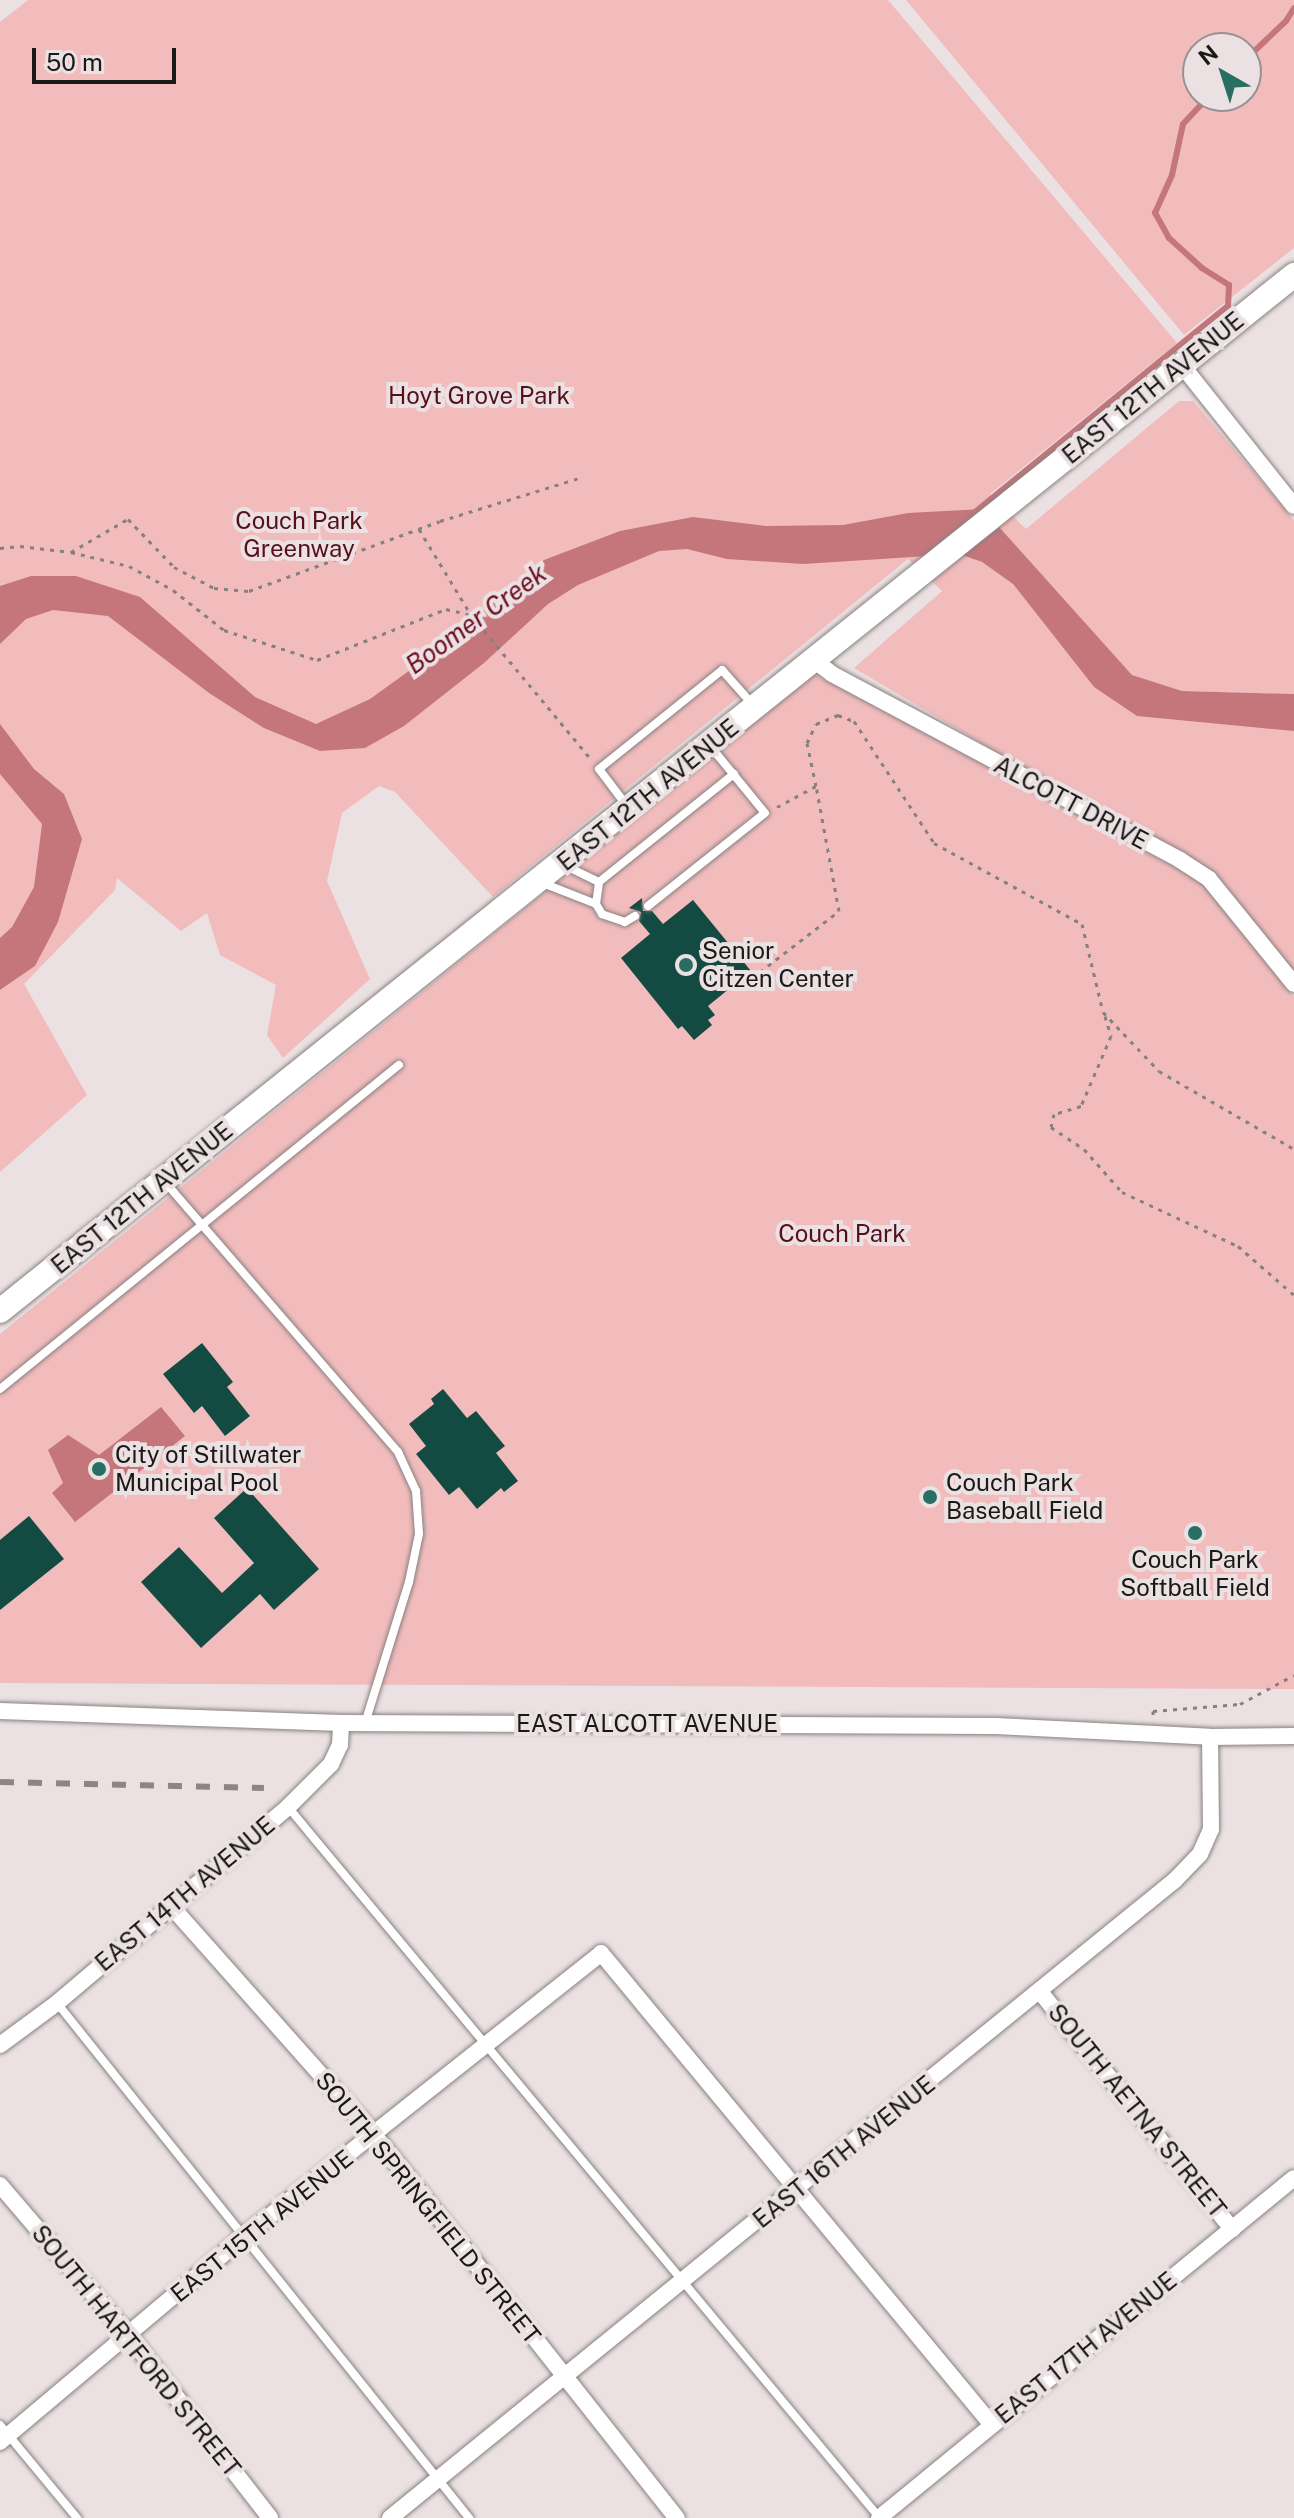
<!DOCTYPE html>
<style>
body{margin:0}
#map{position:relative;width:1294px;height:2518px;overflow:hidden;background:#ebe1e2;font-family:"Public Sans",sans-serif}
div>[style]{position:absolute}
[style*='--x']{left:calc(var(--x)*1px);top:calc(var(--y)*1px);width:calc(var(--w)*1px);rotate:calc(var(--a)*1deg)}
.green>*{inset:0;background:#f2bcbd}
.water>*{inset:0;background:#c4767b}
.stream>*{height:6px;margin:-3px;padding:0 3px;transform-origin:3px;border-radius:3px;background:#c4767b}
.building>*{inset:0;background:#134b43}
.path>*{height:3px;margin-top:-1.5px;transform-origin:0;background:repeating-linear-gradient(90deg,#868080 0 4px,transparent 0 10px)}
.roads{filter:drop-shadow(0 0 2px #8a8181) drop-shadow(0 0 2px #8a8181)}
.lane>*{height:8px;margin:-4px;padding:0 4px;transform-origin:4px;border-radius:4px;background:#fff}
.street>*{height:16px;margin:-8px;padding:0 8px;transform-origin:8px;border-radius:8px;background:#fff}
.secondary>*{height:24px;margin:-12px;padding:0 12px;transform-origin:12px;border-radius:12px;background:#fff}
.rail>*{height:6px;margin-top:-3px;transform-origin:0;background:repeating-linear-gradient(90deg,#8c8586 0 14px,transparent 0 28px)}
.dots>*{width:22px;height:22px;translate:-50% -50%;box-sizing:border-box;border:4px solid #ebe1e2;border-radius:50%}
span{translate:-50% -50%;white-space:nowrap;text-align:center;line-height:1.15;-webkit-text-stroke:8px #ebe1e2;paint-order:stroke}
.street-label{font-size:24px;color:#1b1818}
.park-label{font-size:24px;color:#560f1c}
.poi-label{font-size:24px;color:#1b1818}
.left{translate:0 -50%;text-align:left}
.water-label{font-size:26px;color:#6e0e23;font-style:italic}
.north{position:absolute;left:1182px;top:32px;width:80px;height:80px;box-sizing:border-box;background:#ebe1e2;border:2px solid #989191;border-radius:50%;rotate:321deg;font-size:22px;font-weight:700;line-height:32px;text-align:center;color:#1b1818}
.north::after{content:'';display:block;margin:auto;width:28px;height:36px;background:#286e62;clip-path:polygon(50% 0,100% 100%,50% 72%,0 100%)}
.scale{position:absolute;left:32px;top:48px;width:144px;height:36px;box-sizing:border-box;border:4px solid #1b1818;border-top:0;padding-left:10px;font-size:24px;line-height:28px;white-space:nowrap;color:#1b1818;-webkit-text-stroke:6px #ebe1e2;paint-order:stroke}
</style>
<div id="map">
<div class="green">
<div style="clip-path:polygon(28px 0,888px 0,1177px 343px,990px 494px,1026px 529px,1179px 401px,1193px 401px,1294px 520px,1294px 694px,1181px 691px,1132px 675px,983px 509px,912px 557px,959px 554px,982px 562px,1013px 584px,1094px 687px,1294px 731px,1294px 990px,1254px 946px,1294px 997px,1294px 1689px,0 1683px,0 1334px,814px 674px,1192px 876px,1179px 860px,854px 668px,942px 591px,908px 559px,493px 897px,395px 792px,379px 786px,342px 813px,327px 881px,370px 979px,283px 1058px,267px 1035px,276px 985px,220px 955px,207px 913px,181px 931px,117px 878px,115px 890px,24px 984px,87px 1095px,0 1172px,0 990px,35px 966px,44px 948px,0 988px,0 22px)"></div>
<div style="clip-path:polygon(evenodd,906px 0,1294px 0,1294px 248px,1184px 335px,906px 0,1198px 48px,1246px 48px,1246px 96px,1198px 96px,1198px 48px)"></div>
</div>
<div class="water">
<div style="clip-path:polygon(983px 509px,1132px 675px,1182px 691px,1294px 694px,1294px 731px,1137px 716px,1094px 687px,1013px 584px,982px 562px,959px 554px,803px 564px,727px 559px,687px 549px,659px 551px,578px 585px,548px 604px,484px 663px,404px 726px,365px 748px,320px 751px,264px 728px,209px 693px,108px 616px,53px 610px,26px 619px,0 644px,0 586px,31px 576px,76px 576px,140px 597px,255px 697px,316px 724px,370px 699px,413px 668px,544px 560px,620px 531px,693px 517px,766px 526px,843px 525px,908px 513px)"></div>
<div style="clip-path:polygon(0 724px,34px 769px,64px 794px,82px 839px,58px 922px,35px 966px,0 990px,0 938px,12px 927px,34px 887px,42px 824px,0 774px)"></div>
<div style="clip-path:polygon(161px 1407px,185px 1436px,75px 1522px,52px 1493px,63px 1483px,48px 1450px,68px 1435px,99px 1455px)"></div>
</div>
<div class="stream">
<div style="--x:1246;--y:59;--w:55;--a:-43.5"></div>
<div style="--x:1286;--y:21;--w:15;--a:-58"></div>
<div style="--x:975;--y:512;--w:326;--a:-39.2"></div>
<div style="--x:1228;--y:306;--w:21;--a:-87"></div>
<div style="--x:1229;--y:285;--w:32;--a:-148"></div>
<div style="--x:1202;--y:268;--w:45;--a:-137.7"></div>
<div style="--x:1169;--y:238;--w:29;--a:-119"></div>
<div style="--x:1155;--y:213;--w:42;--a:-65.9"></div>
<div style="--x:1172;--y:175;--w:52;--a:-77.8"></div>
<div style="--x:1183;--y:124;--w:38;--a:-47"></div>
</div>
<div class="building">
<div style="clip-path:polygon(642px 898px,643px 911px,652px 911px,663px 924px,693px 900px,751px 971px,708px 1006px,715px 1015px,708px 1020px,712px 1025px,694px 1040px,682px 1026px,678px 1029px,621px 958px,650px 934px,639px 921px,641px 912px,629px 908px)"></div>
<div style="clip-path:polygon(202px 1343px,233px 1382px,227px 1387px,250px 1416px,225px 1436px,202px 1406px,194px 1413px,163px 1374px)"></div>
<div style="clip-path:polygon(443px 1389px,467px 1418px,476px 1411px,505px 1446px,496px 1453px,518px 1481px,504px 1492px,501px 1488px,477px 1509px,459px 1487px,449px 1495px,416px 1454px,426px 1446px,409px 1424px,434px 1404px,431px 1399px)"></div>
<div style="clip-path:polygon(247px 1488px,319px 1569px,274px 1610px,260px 1594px,201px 1648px,141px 1582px,179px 1547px,222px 1593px,254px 1563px,214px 1518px)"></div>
<div style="clip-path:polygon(29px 1516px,64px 1559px,0 1610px,0 1540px)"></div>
</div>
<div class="path">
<div style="--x:419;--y:529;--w:100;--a:58.8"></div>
<div style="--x:471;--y:615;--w:187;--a:50.2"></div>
<div style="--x:0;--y:548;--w:20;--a:-6"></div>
<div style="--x:20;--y:546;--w:51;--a:6.7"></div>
<div style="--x:71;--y:552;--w:60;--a:13.6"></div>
<div style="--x:129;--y:566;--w:50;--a:28.6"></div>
<div style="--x:173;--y:590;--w:65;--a:38.1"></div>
<div style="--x:224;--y:630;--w:98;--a:17.9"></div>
<div style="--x:317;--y:660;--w:139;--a:-21.6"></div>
<div style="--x:446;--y:609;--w:26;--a:13"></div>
<div style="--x:71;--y:552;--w:66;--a:-30.1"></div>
<div style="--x:128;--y:519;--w:66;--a:46.2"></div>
<div style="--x:174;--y:567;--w:45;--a:27.7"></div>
<div style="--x:214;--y:588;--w:35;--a:5"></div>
<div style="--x:249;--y:591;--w:203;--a:-20.1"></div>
<div style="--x:440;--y:521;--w:145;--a:-17.2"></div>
<div style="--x:777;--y:807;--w:44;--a:-28.3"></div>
<div style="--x:816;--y:786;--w:44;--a:-101.8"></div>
<div style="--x:807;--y:743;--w:21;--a:-65"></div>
<div style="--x:816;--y:724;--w:24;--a:-22"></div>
<div style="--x:838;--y:715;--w:17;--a:21"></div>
<div style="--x:854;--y:721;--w:146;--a:56.7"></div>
<div style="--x:934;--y:843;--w:169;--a:28.7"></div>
<div style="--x:1082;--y:924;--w:90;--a:76.6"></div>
<div style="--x:1103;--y:1012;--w:81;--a:46.5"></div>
<div style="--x:1159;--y:1071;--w:156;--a:30"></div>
<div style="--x:760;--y:972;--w:100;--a:-37.7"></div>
<div style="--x:839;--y:911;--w:127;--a:-100.4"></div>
<div style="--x:1105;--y:1016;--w:21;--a:73"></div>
<div style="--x:1111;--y:1036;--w:76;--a:113.2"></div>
<div style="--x:1081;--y:1106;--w:28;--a:163"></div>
<div style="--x:1054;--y:1114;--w:13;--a:103"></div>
<div style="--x:1051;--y:1127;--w:40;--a:34"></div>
<div style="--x:1084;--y:1149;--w:57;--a:48.5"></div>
<div style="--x:1122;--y:1192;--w:128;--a:25"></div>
<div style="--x:1238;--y:1246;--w:74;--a:41.2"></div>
<div style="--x:1153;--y:1715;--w:4;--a:-90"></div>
<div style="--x:1153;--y:1711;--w:87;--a:-4.6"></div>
<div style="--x:1240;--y:1704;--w:61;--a:-28.2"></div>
</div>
<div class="roads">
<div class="lane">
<div style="--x:627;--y:806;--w:46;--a:-127.1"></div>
<div style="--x:599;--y:769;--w:158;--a:-38.8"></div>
<div style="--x:722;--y:670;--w:47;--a:48.5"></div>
<div style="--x:564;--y:865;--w:39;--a:26"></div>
<div style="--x:540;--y:882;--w:60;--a:21.4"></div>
<div style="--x:648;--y:906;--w:149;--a:-38.5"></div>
<div style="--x:765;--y:813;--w:85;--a:-129.3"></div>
<div style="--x:635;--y:916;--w:12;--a:149"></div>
<div style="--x:625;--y:922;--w:24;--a:-161"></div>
<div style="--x:602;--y:914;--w:12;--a:-121"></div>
<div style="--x:596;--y:904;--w:22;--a:-82"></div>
<div style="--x:599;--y:882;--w:173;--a:-38.7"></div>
<div style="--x:165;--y:1182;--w:357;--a:49.2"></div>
<div style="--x:398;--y:1452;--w:43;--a:65.2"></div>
<div style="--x:416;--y:1491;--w:43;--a:86"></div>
<div style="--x:419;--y:1534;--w:49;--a:101.8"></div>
<div style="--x:409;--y:1582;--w:148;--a:107.3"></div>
<div style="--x:0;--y:1389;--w:514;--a:-39.08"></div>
<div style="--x:288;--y:1807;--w:924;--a:50.23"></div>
<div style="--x:57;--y:2003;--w:660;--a:51.34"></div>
<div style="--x:0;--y:2425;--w:121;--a:50.4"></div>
</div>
<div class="street">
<div style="--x:1181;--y:364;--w:181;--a:51.5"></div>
<div style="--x:815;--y:661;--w:21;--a:37"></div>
<div style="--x:832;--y:674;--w:395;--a:28.1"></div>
<div style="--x:1180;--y:860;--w:35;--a:33"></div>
<div style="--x:1209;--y:879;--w:135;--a:51"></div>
<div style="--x:0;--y:1711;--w:341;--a:2"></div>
<div style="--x:341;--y:1723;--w:655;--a:0.26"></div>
<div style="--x:996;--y:1726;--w:214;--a:2.9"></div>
<div style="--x:1210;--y:1737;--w:84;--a:-0.7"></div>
<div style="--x:171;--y:1906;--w:307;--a:48.4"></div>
<div style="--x:375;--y:2136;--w:487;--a:51.7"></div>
<div style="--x:1041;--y:1993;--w:304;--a:51"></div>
<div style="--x:0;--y:2045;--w:71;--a:-36.4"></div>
<div style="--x:57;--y:2003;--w:303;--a:-40.3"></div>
<div style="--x:288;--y:1807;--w:61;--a:-45"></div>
<div style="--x:331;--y:1764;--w:21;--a:-65"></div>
<div style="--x:340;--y:1745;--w:22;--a:-87"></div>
<div style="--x:0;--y:2185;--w:199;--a:49.5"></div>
<div style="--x:129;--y:2336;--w:230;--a:52.2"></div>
<div style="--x:0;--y:2442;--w:317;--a:-40.1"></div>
<div style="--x:242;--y:2238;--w:458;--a:-38.4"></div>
<div style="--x:601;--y:1953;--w:613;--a:50.36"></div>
<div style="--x:390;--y:2518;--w:1012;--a:-39.1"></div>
<div style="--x:1175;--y:1880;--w:36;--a:-46"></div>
<div style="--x:1200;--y:1854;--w:27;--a:-66"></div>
<div style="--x:1211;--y:1829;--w:92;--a:-90.6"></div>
<div style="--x:879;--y:2518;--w:536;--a:-39.33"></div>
</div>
<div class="secondary">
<div style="--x:0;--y:1311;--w:1658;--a:-38.68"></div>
</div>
</div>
<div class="rail">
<div style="--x:0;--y:1782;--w:264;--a:1.3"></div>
</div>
<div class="dots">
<div style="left:686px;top:965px;background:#286e62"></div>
<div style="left:99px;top:1469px;background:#286e62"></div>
<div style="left:930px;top:1497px;background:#286e62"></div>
<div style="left:1195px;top:1533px;background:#286e62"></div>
</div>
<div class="street-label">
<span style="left:1153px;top:388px;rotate:-39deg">EAST 12TH AVENUE</span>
<span style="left:648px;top:795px;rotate:-39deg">EAST 12TH AVENUE</span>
<span style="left:1071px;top:803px;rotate:28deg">ALCOTT DRIVE</span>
<span style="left:142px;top:1198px;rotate:-39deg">EAST 12TH AVENUE</span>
<span style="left:647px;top:1724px">EAST ALCOTT AVENUE</span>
<span style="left:185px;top:1894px;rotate:-40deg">EAST 14TH AVENUE</span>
<span style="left:1137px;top:2111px;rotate:51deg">SOUTH AETNA STREET</span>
<span style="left:844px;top:2152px;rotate:-39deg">EAST 16TH AVENUE</span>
<span style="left:428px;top:2208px;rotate:51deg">SOUTH SPRINGFIELD STREET</span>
<span style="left:262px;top:2226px;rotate:-39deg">EAST 15TH AVENUE</span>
<span style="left:1086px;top:2348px;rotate:-39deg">EAST 17TH AVENUE</span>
<span style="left:136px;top:2351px;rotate:51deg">SOUTH HARTFORD STREET</span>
</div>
<div class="park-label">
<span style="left:479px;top:396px">Hoyt Grove Park</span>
<span style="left:299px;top:535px">Couch Park<br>Greenway</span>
<span style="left:842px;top:1234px">Couch Park</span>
</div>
<div class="poi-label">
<span class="left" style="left:702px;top:965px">Senior<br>Citzen Center</span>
<span class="left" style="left:115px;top:1469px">City of Stillwater<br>Municipal Pool</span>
<span class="left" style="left:946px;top:1497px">Couch Park<br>Baseball Field</span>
<span style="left:1195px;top:1574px">Couch Park<br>Softball Field</span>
</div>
<div class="water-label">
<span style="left:476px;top:619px;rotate:-36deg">Boomer Creek</span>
</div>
<div class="north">N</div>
<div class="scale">50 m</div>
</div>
